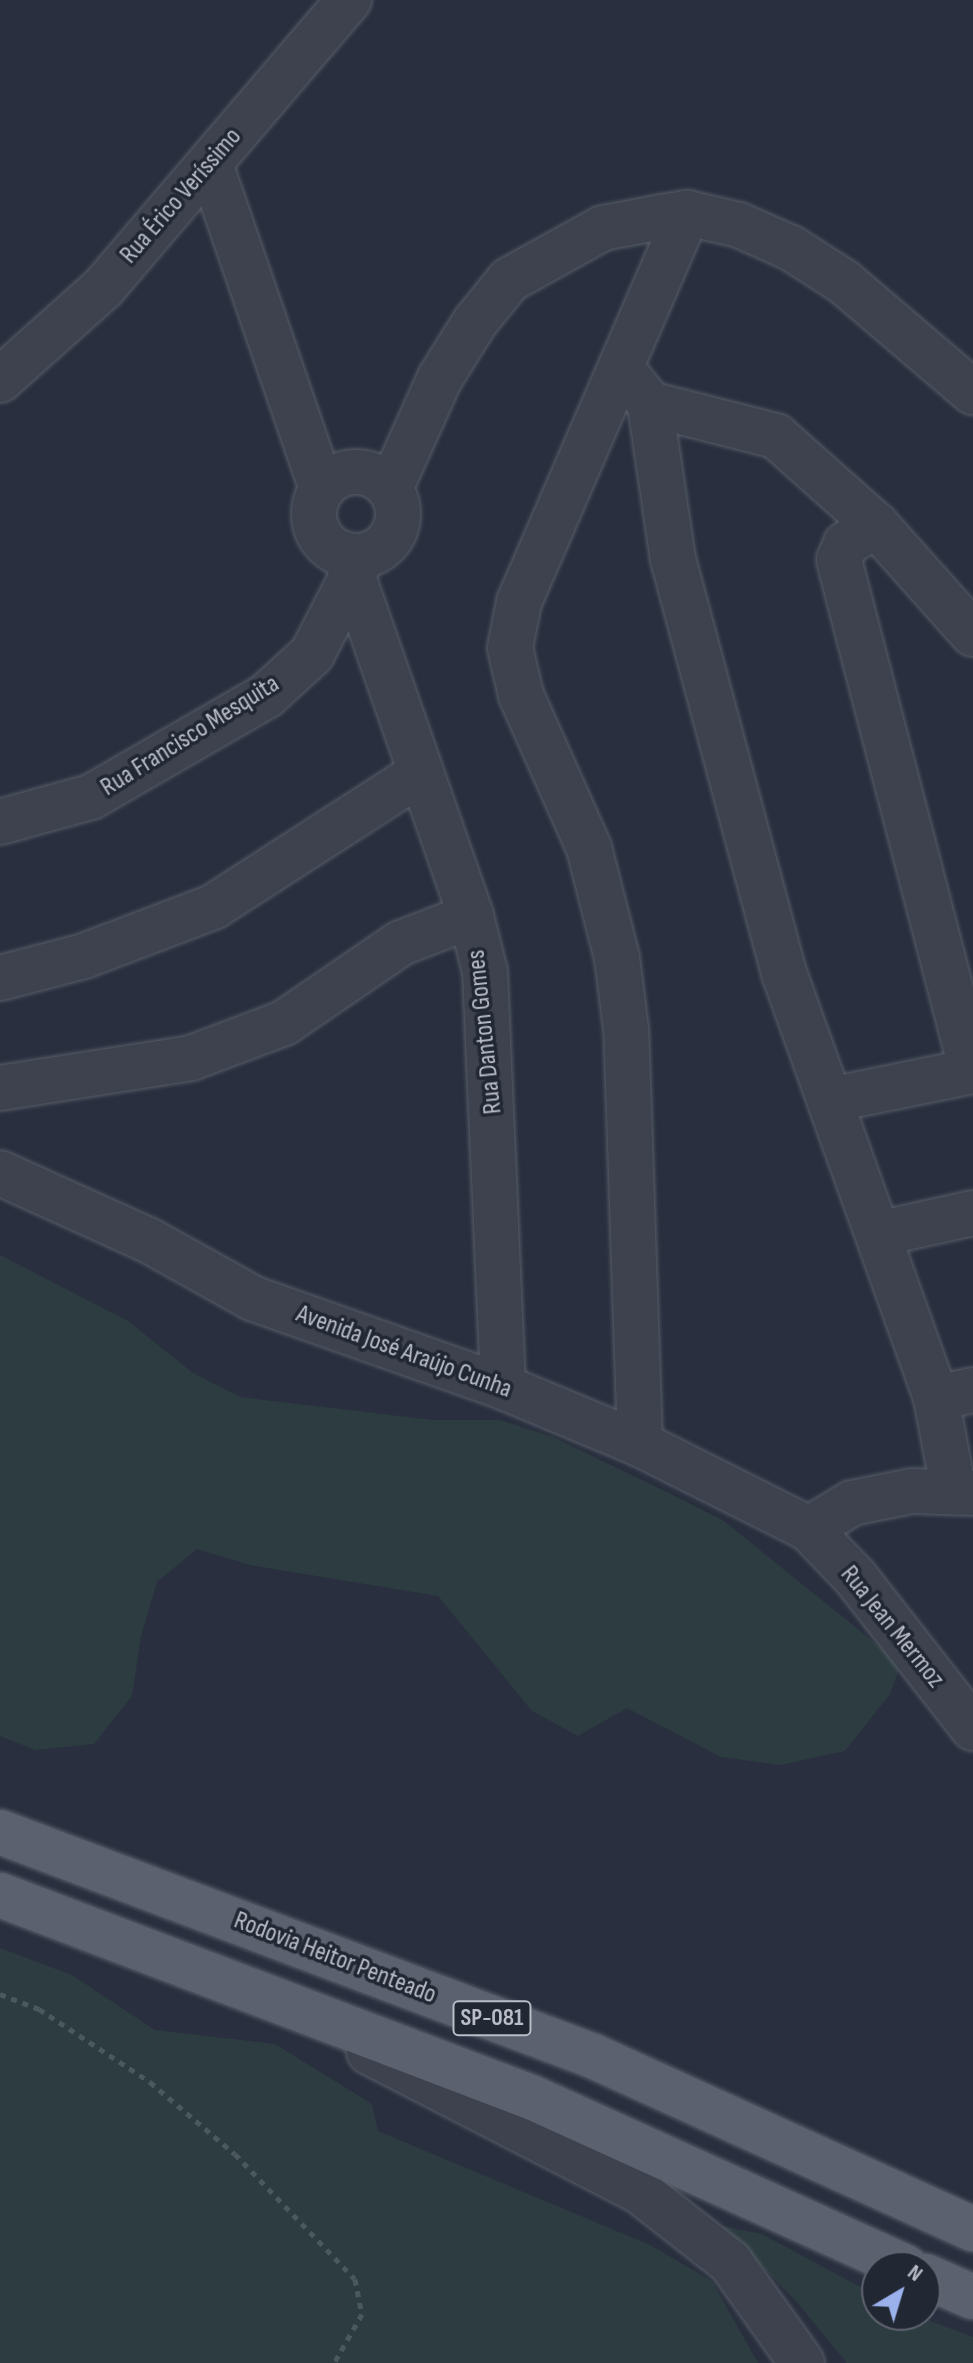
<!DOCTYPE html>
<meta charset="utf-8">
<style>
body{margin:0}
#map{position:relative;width:973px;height:2363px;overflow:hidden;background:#292f3e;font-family:"Sofia Sans Condensed",sans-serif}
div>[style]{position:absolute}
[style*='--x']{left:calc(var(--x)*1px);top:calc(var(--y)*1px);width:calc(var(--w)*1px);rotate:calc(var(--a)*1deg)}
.green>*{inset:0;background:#2c3c40}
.path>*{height:5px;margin-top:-2.5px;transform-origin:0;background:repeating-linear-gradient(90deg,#4b595e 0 6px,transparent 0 12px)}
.roads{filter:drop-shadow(0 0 2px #575d68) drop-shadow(0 0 2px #575d68)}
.minor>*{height:44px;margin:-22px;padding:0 22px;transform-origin:22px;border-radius:22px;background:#3d424e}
.minor>.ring{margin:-22px;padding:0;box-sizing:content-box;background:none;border:44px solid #3d424e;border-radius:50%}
.major>*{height:44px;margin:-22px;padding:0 22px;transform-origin:22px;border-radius:22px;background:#5b616e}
span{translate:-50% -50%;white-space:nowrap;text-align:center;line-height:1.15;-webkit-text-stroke:7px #212733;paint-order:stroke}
.shield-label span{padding:2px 6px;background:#212733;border:2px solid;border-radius:6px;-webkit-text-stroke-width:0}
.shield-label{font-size:24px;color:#b9bdc8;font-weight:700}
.street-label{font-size:26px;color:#b9bdc8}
.north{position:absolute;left:861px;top:2251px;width:80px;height:80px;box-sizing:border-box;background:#212733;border:2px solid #5e636f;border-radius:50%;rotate:38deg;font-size:22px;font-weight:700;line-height:32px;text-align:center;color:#b9bdc8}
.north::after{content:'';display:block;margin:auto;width:28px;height:36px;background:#9bb1ec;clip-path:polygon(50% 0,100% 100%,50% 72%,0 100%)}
</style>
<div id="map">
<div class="green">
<div style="clip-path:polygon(0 1255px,128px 1321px,193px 1373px,240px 1397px,433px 1420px,500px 1420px,553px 1437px,677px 1497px,724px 1521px,901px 1664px,890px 1694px,845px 1751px,780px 1765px,721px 1757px,627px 1708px,578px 1736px,532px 1711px,438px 1596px,250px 1565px,197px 1549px,157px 1582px,141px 1636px,132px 1696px,94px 1744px,35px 1750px,0 1736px)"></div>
<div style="clip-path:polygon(0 1948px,72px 1975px,155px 2030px,275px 2044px,372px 2104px,378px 2131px,650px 2245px,712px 2281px,758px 2363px,0 2363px)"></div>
<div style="clip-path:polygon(722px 2226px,762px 2234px,877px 2296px,877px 2315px,915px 2315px,973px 2337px,973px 2363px,847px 2363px,796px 2301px)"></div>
</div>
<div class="path">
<div style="--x:0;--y:1994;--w:42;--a:21"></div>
<div style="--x:39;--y:2009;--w:133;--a:33.3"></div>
<div style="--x:150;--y:2082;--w:111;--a:40.3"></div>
<div style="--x:235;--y:2154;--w:173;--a:46.2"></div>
<div style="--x:355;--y:2279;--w:36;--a:79"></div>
<div style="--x:362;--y:2314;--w:56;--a:119.7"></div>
</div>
<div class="roads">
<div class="minor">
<div style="--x:210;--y:164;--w:344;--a:71"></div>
<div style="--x:621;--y:368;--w:46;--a:51.1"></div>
<div style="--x:650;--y:404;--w:157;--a:81.6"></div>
<div style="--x:673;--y:559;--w:429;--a:75"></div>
<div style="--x:784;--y:973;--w:451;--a:70.3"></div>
<div style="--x:936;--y:1398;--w:96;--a:79.2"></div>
<div style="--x:0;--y:380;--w:138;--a:-41.8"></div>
<div style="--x:103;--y:288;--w:379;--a:-49.5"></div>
<div style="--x:650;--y:404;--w:130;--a:14.3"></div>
<div style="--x:776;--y:436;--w:134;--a:41.7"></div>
<div style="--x:876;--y:525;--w:146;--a:48.3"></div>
<div class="ring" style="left:314px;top:472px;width:40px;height:40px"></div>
<div style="--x:390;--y:489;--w:122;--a:-65.8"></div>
<div style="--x:440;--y:378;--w:66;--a:-58"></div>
<div style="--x:475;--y:322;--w:54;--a:-51"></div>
<div style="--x:509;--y:280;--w:107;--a:-29"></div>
<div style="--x:603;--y:228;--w:59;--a:-10.7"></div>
<div style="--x:661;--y:217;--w:26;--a:-9"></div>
<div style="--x:687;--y:213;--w:53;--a:13"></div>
<div style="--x:739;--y:225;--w:57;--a:23.9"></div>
<div style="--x:791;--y:248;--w:63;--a:32.7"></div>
<div style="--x:844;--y:282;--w:170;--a:40.5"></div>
<div style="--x:876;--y:525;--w:36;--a:148"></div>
<div style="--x:846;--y:544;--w:17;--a:114"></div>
<div style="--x:839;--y:560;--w:528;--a:75.41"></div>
<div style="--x:345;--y:554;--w:383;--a:70.8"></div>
<div style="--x:471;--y:916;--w:58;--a:76"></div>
<div style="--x:485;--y:972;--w:415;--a:87.5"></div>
<div style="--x:0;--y:822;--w:94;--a:-15.4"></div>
<div style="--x:91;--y:797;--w:202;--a:-30"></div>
<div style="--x:266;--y:696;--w:62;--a:-42.4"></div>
<div style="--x:312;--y:654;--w:102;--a:-62.7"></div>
<div style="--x:0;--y:978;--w:87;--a:-14.7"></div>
<div style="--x:84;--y:956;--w:138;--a:-20.8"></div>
<div style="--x:213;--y:907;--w:245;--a:-32.8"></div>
<div style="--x:0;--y:1088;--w:193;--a:-8.9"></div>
<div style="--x:191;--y:1058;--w:99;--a:-20.6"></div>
<div style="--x:284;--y:1023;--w:142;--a:-34.4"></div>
<div style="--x:401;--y:943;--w:75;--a:-21.1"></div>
<div style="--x:830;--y:1100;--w:146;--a:-11.5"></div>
<div style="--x:0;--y:1173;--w:162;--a:24.4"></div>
<div style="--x:148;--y:1240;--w:119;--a:29.1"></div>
<div style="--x:252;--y:1298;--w:266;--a:19.5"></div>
<div style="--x:503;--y:1387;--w:148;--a:22.6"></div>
<div style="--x:640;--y:1444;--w:189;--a:26.7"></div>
<div style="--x:809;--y:1529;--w:66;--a:46.2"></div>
<div style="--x:855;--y:1577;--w:192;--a:52"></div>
<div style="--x:878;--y:1234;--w:97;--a:-12.5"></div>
<div style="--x:936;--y:1398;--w:38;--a:-12"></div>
<div style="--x:640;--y:1444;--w:415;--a:-91.9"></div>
<div style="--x:626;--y:1029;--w:72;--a:-97.2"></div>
<div style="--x:617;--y:958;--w:114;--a:-104.3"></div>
<div style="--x:589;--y:848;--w:167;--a:-114"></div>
<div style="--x:521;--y:695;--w:48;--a:-103.2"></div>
<div style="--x:510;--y:648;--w:47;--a:-78.9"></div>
<div style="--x:519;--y:602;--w:424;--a:-66.6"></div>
<div style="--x:809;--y:1529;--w:50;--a:-31.2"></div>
<div style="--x:852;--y:1503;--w:61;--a:-11.3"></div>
<div style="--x:912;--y:1491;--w:61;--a:1.9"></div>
<div style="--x:369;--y:2052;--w:302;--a:27.2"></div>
<div style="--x:638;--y:2190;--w:117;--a:38"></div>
<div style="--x:730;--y:2262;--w:124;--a:54.5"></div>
</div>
<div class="major">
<div style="--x:0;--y:1832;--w:634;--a:20.69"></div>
<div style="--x:593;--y:2056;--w:418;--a:24.5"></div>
<div style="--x:0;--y:1895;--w:570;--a:20.85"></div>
<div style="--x:533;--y:2098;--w:409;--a:24.4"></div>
<div style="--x:925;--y:2276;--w:52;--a:23.6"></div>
</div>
</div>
<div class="shield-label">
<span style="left:492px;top:2018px">SP-081</span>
</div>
<div class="street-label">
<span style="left:181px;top:196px;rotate:-49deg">Rua Érico Veríssimo</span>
<span style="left:190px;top:736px;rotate:-32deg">Rua Francisco Mesquita</span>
<span style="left:485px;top:1032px;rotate:-96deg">Rua Danton Gomes</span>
<span style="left:404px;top:1352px;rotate:20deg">Avenida José Araújo Cunha</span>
<span style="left:892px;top:1627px;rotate:51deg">Rua Jean Mermoz</span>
<span style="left:335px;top:1958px;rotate:21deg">Rodovia Heitor Penteado</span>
</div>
<div class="north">N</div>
</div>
